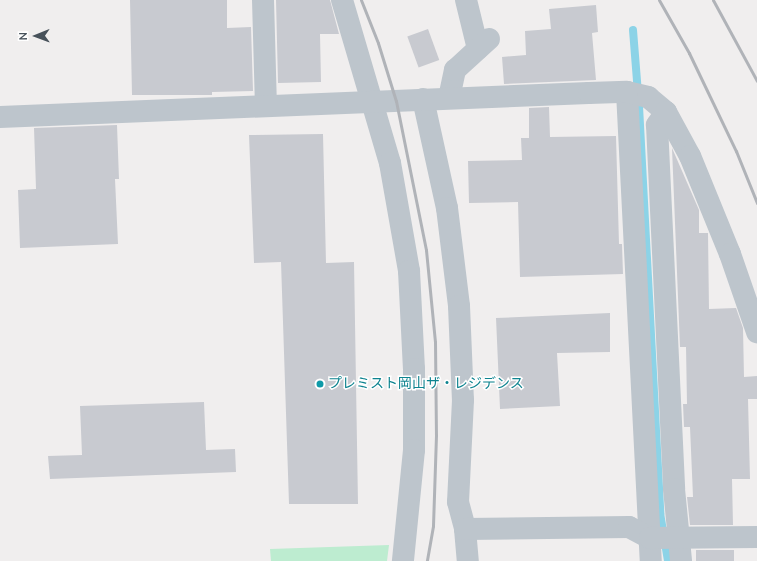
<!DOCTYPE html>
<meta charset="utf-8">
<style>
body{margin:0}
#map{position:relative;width:757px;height:561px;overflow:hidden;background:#f0eeee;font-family:"Nunito Sans","Noto Sans JP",sans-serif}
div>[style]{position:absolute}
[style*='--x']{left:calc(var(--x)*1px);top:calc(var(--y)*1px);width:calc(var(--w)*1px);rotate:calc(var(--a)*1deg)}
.green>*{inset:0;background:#bdecd0}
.stream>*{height:8px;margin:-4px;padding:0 4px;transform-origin:4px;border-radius:4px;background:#8cd3e7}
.building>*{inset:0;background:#c8cad0;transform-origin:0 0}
.street>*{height:22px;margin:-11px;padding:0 11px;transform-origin:11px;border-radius:11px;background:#bdc5cc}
.rail>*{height:3px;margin:-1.5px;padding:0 1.5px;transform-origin:1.5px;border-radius:1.5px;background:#b0b3b8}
.dots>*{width:11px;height:11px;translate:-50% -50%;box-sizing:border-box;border:2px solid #fff;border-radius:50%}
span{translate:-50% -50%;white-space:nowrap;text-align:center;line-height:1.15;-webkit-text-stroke:3px #fff;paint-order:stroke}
.culture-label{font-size:14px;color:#0d838f}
.left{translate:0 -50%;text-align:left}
.north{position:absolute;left:16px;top:16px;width:40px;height:40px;-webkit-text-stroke:3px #fff;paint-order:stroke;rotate:269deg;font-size:11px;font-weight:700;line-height:16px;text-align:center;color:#47515a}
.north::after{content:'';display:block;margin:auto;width:14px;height:18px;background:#47515a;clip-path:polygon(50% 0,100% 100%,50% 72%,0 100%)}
</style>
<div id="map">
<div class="green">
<div style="clip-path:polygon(389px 545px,387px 561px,271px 561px,270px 549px)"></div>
</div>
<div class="stream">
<div style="--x:633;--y:30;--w:76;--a:85.5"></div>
<div style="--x:639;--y:106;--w:408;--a:87"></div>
<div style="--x:660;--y:513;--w:49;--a:80.5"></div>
</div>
<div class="building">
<div style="clip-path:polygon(130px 0,227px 0,227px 28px,251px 27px,253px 91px,212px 92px,212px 95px,132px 95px)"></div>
<div style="clip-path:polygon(276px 0,330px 0,339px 34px,320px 34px,321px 82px,278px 83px)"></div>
<div style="clip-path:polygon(596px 5px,598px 32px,592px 33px,596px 80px,504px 84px,502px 57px,526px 55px,525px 31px,551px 29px,549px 9px)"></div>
<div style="left:428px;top:29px;width:33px;height:22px;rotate:70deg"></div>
<div style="clip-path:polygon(549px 107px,550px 137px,616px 136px,619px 244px,622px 244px,623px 274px,520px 277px,518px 202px,469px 203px,468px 161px,522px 160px,521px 138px,529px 138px,529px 108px)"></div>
<div style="clip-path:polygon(117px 125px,119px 179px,115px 179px,118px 244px,20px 248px,18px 190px,36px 189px,34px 128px)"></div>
<div style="clip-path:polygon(323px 134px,326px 263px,354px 262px,358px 504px,289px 504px,281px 262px,254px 263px,249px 135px)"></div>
<div style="clip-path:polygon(672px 148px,699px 210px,699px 233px,708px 233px,709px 309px,736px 308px,743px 328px,744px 377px,757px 376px,757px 399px,748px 399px,750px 479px,732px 479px,733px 525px,690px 525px,687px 497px,693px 497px,690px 427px,684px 427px,683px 404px,687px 404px,686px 347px,680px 347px)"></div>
<div style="clip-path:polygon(610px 313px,610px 352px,557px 353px,560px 406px,500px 409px,496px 318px)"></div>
<div style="clip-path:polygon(204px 402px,206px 450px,235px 449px,236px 472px,50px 479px,48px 456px,82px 455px,80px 406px)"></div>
<div style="left:696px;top:550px;width:38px;height:11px"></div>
</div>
<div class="street">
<div style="--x:263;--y:0;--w:106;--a:88.4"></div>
<div style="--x:342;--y:0;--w:170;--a:73.6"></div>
<div style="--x:390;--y:163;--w:110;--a:80"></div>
<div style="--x:409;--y:271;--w:98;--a:87.1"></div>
<div style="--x:414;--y:369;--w:81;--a:90"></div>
<div style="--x:414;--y:450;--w:112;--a:95.7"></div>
<div style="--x:466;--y:0;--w:50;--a:76.2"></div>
<div style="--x:627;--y:92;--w:470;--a:87.1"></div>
<div style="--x:449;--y:98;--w:29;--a:-78"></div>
<div style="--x:455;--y:70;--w:46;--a:-42.4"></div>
<div style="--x:423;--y:99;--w:112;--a:77.6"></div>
<div style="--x:447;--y:208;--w:99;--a:83"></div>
<div style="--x:459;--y:306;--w:94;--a:87.6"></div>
<div style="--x:463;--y:400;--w:102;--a:92.8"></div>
<div style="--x:458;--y:502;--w:28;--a:75"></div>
<div style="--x:465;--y:529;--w:32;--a:85"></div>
<div style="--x:666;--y:112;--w:16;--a:125"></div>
<div style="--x:657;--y:125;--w:364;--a:87.3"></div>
<div style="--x:674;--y:489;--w:72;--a:84.4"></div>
<div style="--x:0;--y:117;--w:589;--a:-2.33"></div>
<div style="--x:589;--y:93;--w:38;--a:-2"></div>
<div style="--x:627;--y:92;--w:22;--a:13"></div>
<div style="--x:648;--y:97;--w:23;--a:40"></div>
<div style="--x:666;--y:112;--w:50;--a:61.4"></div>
<div style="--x:690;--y:156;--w:106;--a:67.8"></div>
<div style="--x:730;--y:254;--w:83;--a:70.9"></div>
<div style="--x:465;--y:529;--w:164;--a:-0.7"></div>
<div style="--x:629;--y:527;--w:24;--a:28"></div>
<div style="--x:650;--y:538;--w:107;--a:-0.5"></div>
</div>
<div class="rail">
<div style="--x:361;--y:0;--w:46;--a:68.4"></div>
<div style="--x:378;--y:43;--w:61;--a:72.8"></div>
<div style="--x:396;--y:101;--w:152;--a:78.6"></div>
<div style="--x:426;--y:250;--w:92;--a:84.4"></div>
<div style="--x:435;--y:342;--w:93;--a:89.4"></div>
<div style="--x:436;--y:435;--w:91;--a:91.9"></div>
<div style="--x:433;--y:526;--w:36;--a:100"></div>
<div style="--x:659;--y:0;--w:61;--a:60.5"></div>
<div style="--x:689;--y:53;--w:109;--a:64.4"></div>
<div style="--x:736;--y:151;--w:56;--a:68"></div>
<div style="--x:713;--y:0;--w:92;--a:61.5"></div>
</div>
<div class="dots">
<div style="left:320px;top:384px;background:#0f9aa8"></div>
</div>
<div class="culture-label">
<span class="left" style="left:328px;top:384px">プレミスト岡山ザ・レジデンス</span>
</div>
<div class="north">N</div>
</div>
